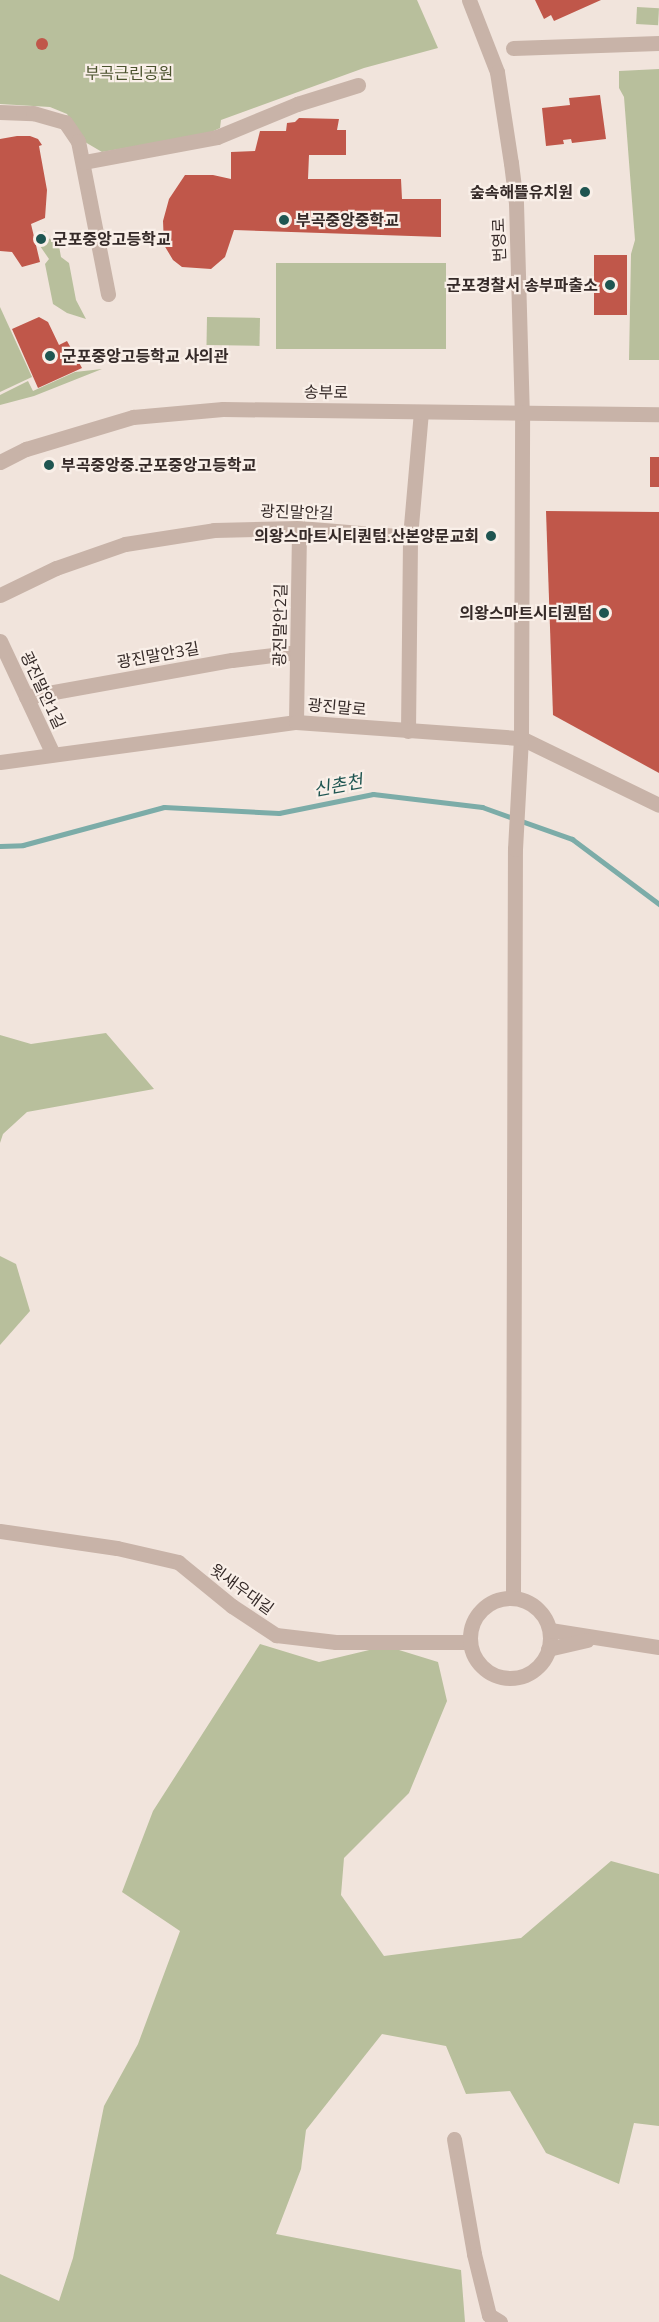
<!DOCTYPE html>
<meta charset="utf-8">
<style>
body{margin:0}
#map{position:relative;width:659px;height:2322px;overflow:hidden;background:#f1e4dc;font-family:Mulish,"Noto Sans KR",sans-serif}
div>[style]{position:absolute}
[style*='--x']{left:calc(var(--x)*1px);top:calc(var(--y)*1px);width:calc(var(--w)*1px);rotate:calc(var(--a)*1deg)}
.green>*{inset:0;background:#b8bf9c;transform-origin:0 0}
.stream>*{height:5px;margin:-2.5px;padding:0 2.5px;transform-origin:2.5px;border-radius:2.5px;background:#7caca8}
.building>*{inset:0;background:#c0574a;transform-origin:0 0}
.round{border-radius:50%}
.pedestrian>*{height:15px;margin:-7.5px;padding:0 7.5px;transform-origin:7.5px;border-radius:7.5px;background:#c8b3a8}
.minor>*{height:15px;margin:-7.5px;padding:0 7.5px;transform-origin:7.5px;border-radius:7.5px;background:#c8b3a8}
.minor>.ring{margin:-7.5px;padding:0;box-sizing:content-box;background:none;border:15px solid #c8b3a8;border-radius:50%}
.tertiary>*{height:15px;margin:-7.5px;padding:0 7.5px;transform-origin:7.5px;border-radius:7.5px;background:#c8b3a8}
.dots>*{width:16px;height:16px;translate:-50% -50%;box-sizing:border-box;border:3px solid #f9efe8;border-radius:50%}
span{translate:-50% -50%;white-space:nowrap;text-align:center;line-height:1.15;-webkit-text-stroke:4.5px #f9efe8;paint-order:stroke}
.park-label{font-size:16px;color:#4a522d}
.poi-label{font-size:16px;color:#352a28;font-weight:700}
.right{translate:-100% -50%;text-align:right}
.left{translate:0 -50%;text-align:left}
.street-label{font-size:16px;color:#352a28}
.water-label{font-size:18px;color:#1f5551;font-style:italic}
</style>
<div id="map">
<div class="green">
<div style="clip-path:polygon(0 0,417px 0,438px 48px,364px 68px,221px 120px,220px 128px,207px 134px,102px 152px,85px 142px,67px 114px,50px 107px,0 104px)"></div>
<div style="left:637px;top:7px;width:22px;height:17px;rotate:3deg"></div>
<div style="clip-path:polygon(659px 69px,659px 360px,629px 360px,631px 254px,635px 240px,624px 97px,619px 88px,619px 71px)"></div>
<div style="clip-path:polygon(45px 231px,46px 236px,59px 246px,61px 257px,69px 263px,76px 300px,86px 319px,67px 313px,53px 304px,45px 264px,49px 259px,40px 246px,37px 233px)"></div>
<div style="left:276px;top:263px;width:170px;height:86px"></div>
<div style="clip-path:polygon(0 307px,32px 377px,0 392px)"></div>
<div style="left:207px;top:317px;width:53px;height:28px;rotate:1deg"></div>
<div style="clip-path:polygon(102px 369px,34px 396px,0 405px,0 395px,28px 381px,33px 391px,75px 372px)"></div>
<div style="clip-path:polygon(106px 1033px,154px 1089px,27px 1112px,3px 1134px,0 1143px,0 1035px,31px 1044px)"></div>
<div style="clip-path:polygon(0 1256px,16px 1264px,30px 1311px,0 1345px)"></div>
<div style="clip-path:polygon(260px 1644px,319px 1662px,386px 1646px,438px 1662px,447px 1701px,409px 1793px,344px 1858px,341px 1895px,384px 1956px,521px 1938px,611px 1861px,659px 1874px,659px 2126px,634px 2123px,619px 2184px,546px 2153px,510px 2091px,466px 2094px,446px 2046px,382px 2034px,306px 2130px,301px 2169px,276px 2234px,461px 2270px,465px 2322px,0 2322px,0 2274px,59px 2301px,73px 2258px,104px 2106px,138px 2044px,180px 1931px,122px 1892px,153px 1811px)"></div>
</div>
<div class="stream">
<div style="--x:0;--y:846;--w:23;--a:-2"></div>
<div style="--x:23;--y:845;--w:146;--a:-15.1"></div>
<div style="--x:164;--y:807;--w:115;--a:3"></div>
<div style="--x:279;--y:813;--w:96;--a:-11.4"></div>
<div style="--x:373;--y:794;--w:110;--a:6.8"></div>
<div style="--x:482;--y:807;--w:96;--a:19.6"></div>
<div style="--x:572;--y:839;--w:109;--a:36.8"></div>
</div>
<div class="building">
<div style="clip-path:polygon(535px 0,601px 0,554px 21px,551px 15px,544px 19px)"></div>
<div class="round" style="left:36px;top:38px;width:12px;height:12px"></div>
<div style="clip-path:polygon(600px 95px,606px 139px,572px 143px,571px 139px,563px 140px,564px 144px,546px 146px,542px 108px,570px 105px,569px 98px)"></div>
<div style="clip-path:polygon(299px 118px,339px 119px,337px 130px,346px 130px,346px 155px,309px 155px,308px 179px,401px 179px,402px 199px,441px 199px,441px 237px,234px 230px,225px 257px,211px 269px,182px 267px,173px 260px,164px 245px,163px 221px,169px 199px,185px 175px,213px 175px,231px 179px,231px 152px,255px 151px,260px 131px,286px 131px,287px 123px,295px 122px)"></div>
<div style="clip-path:polygon(17px 136px,30px 136px,38px 139px,42px 145px,39px 146px,47px 190px,45px 218px,31px 224px,40px 262px,22px 267px,12px 252px,0 251px,0 139px)"></div>
<div style="left:594px;top:255px;width:33px;height:60px"></div>
<div style="clip-path:polygon(39px 317px,48px 322px,59px 345px,67px 341px,82px 368px,38px 388px,12px 329px)"></div>
<div style="left:650px;top:457px;width:9px;height:30px"></div>
<div style="clip-path:polygon(546px 511px,659px 512px,659px 773px,553px 715px)"></div>
</div>
<div class="pedestrian">
<div style="--x:513;--y:48;--w:146;--a:-2"></div>
<div style="--x:0;--y:112;--w:33;--a:2"></div>
<div style="--x:33;--y:113;--w:33;--a:16"></div>
<div style="--x:65;--y:122;--w:23;--a:56"></div>
<div style="--x:78;--y:141;--w:156;--a:78.9"></div>
<div style="--x:84;--y:162;--w:135;--a:-10.6"></div>
<div style="--x:217;--y:137;--w:87;--a:-22.4"></div>
<div style="--x:297;--y:104;--w:64;--a:-17.3"></div>
</div>
<div class="minor">
<div style="--x:0;--y:595;--w:62;--a:-25.7"></div>
<div style="--x:56;--y:568;--w:73;--a:-19.2"></div>
<div style="--x:125;--y:544;--w:90;--a:-8.9"></div>
<div style="--x:214;--y:530;--w:85;--a:-1.3"></div>
<div style="--x:299;--y:528;--w:111;--a:4.6"></div>
<div style="--x:0;--y:641;--w:125;--a:64.9"></div>
<div style="--x:26;--y:697;--w:209;--a:-10.2"></div>
<div style="--x:232;--y:660;--w:65;--a:-7"></div>
<div style="--x:296;--y:722;--w:194;--a:-89.1"></div>
<div style="--x:408;--y:731;--w:194;--a:-89.4"></div>
<div style="--x:410;--y:537;--w:125;--a:-85"></div>
<div style="--x:0;--y:762;--w:299;--a:-7.7"></div>
<div style="--x:296;--y:722;--w:226;--a:4.1"></div>
<div style="--x:521;--y:738;--w:153;--a:25.9"></div>
<div style="--x:0;--y:1531;--w:118;--a:8.3"></div>
<div style="--x:117;--y:1548;--w:63;--a:12.9"></div>
<div style="--x:178;--y:1562;--w:70;--a:39.2"></div>
<div style="--x:232;--y:1606;--w:53;--a:33.4"></div>
<div style="--x:276;--y:1635;--w:60;--a:6.7"></div>
<div style="--x:336;--y:1642;--w:134;--a:0"></div>
<div style="--x:513;--y:1597;--w:748;--a:-89.85"></div>
<div style="--x:515;--y:849;--w:111;--a:-86.9"></div>
<div style="--x:521;--y:738;--w:325;--a:-89.8"></div>
<div class="ring" style="left:470px;top:1598px;width:65px;height:65px"></div>
<div style="--x:550;--y:1630;--w:110;--a:8.9"></div>
<div style="--x:548;--y:1649;--w:40;--a:-13"></div>
<div style="--x:454;--y:2139;--w:117;--a:80.1"></div>
<div style="--x:474;--y:2254;--w:63;--a:76.2"></div>
<div style="--x:489;--y:2315;--w:13;--a:32"></div>
</div>
<div class="tertiary">
<div style="--x:469;--y:0;--w:77;--a:68.7"></div>
<div style="--x:497;--y:72;--w:92;--a:81.3"></div>
<div style="--x:511;--y:163;--w:40;--a:82.9"></div>
<div style="--x:516;--y:203;--w:210;--a:88.4"></div>
<div style="--x:0;--y:462;--w:29;--a:-27"></div>
<div style="--x:26;--y:449;--w:112;--a:-16.7"></div>
<div style="--x:133;--y:417;--w:90;--a:-5.1"></div>
<div style="--x:223;--y:409;--w:436;--a:0.7"></div>
</div>
<div class="dots">
<div style="left:585px;top:192px;background:#1f5551"></div>
<div style="left:284px;top:220px;background:#1f5551"></div>
<div style="left:41px;top:239px;background:#1f5551"></div>
<div style="left:610px;top:285px;background:#1f5551"></div>
<div style="left:50px;top:356px;background:#1f5551"></div>
<div style="left:49px;top:465px;background:#1f5551"></div>
<div style="left:491px;top:536px;background:#1f5551"></div>
<div style="left:604px;top:613px;background:#1f5551"></div>
</div>
<div class="park-label">
<span style="left:129px;top:73px">부곡근린공원</span>
</div>
<div class="poi-label">
<span class="right" style="left:573px;top:192px">숲속해뜰유치원</span>
<span class="left" style="left:296px;top:220px">부곡중앙중학교</span>
<span class="left" style="left:53px;top:239px">군포중앙고등학교</span>
<span class="right" style="left:598px;top:285px">군포경찰서 송부파출소</span>
<span class="left" style="left:62px;top:356px">군포중앙고등학교 사의관</span>
<span class="left" style="left:61px;top:465px">부곡중앙중.군포중앙고등학교</span>
<span class="right" style="left:479px;top:536px">의왕스마트시티퀀텀.산본양문교회</span>
<span class="right" style="left:592px;top:613px">의왕스마트시티퀀텀</span>
</div>
<div class="street-label">
<span style="left:499px;top:240px;rotate:-92deg">번영로</span>
<span style="left:326px;top:392px;rotate:1deg">송부로</span>
<span style="left:297px;top:512px;rotate:2deg">광진말안길</span>
<span style="left:280px;top:625px;rotate:-89deg">광진말안2길</span>
<span style="left:158px;top:655px;rotate:-10deg">광진말안3길</span>
<span style="left:43px;top:690px;rotate:65deg">광진말안1길</span>
<span style="left:337px;top:707px;rotate:5deg">광진말로</span>
<span style="left:242px;top:1589px;rotate:36deg">윗새우대길</span>
</div>
<div class="water-label">
<span style="left:338px;top:786px;rotate:-11deg">신촌천</span>
</div>
</div>
